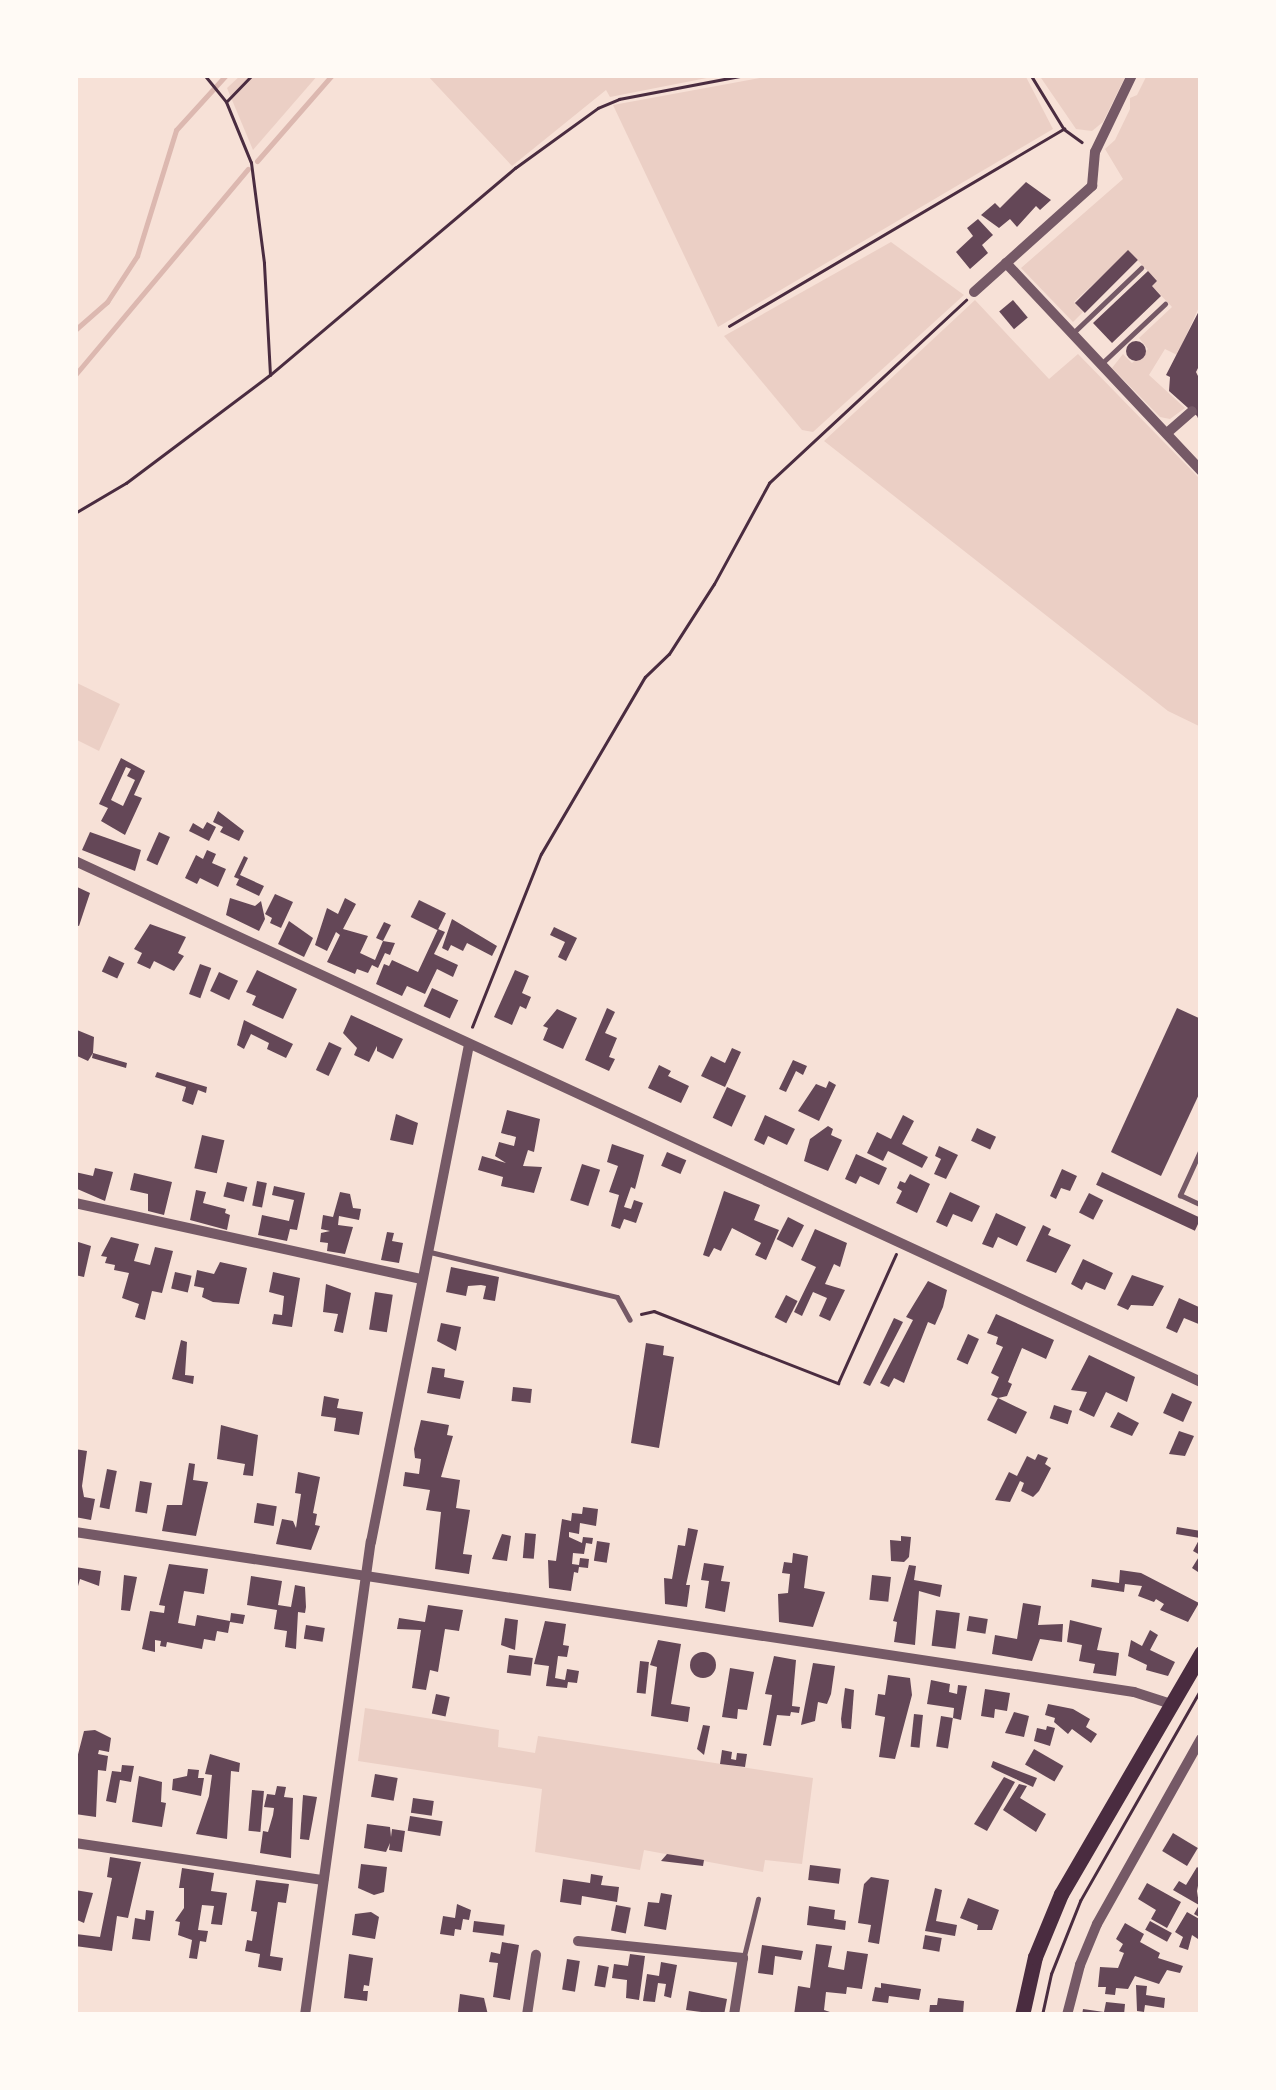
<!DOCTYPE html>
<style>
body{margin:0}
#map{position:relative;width:1276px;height:2090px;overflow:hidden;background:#f7e1d7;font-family:"Crimson Pro",serif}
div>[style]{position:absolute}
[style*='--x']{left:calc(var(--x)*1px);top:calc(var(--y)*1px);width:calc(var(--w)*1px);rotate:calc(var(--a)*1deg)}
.green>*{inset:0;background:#ebcfc5}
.stream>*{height:5px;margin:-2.5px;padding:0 2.5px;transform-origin:2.5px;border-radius:2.5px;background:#dcb8b0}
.building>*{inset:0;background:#644757;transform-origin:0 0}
.round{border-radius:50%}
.path>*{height:2.5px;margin:-1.25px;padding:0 1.25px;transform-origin:1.25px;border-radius:1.25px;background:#4a2c40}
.service>*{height:5px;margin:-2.5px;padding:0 2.5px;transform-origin:2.5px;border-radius:2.5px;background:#755966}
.minor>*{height:10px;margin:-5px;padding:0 5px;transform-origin:5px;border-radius:5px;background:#755966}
.secondary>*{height:15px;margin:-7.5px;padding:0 7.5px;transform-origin:7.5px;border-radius:7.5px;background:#4a2c40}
span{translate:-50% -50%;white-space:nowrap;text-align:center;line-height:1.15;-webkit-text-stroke:10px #fffaf5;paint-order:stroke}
.frame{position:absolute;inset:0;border:78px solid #fffaf5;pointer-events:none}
</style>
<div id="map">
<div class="green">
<div style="clip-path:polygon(241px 75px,318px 75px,253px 150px,227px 88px)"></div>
<div style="clip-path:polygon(427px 75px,722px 75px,610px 97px,606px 90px,512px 166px)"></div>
<div style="clip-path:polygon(776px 75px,1025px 75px,1053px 129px,718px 327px,613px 105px)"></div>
<div style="clip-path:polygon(1039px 75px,1126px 75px,1103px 122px,1092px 131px,1076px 129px)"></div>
<div style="clip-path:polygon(1147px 75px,1201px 75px,1201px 303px,1177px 355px,1165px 349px,1149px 375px,1185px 408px,1170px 419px,1160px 417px,1112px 368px,1123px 354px,1132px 363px,1148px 349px,1139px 338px,1172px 307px,1152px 286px,1157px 281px,1129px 251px,1074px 302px,1083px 312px,1073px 322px,1021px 268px,1123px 179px,1105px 149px,1115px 140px,1130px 109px,1130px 98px,1137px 95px)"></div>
<div style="clip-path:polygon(891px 242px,964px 295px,813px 432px,802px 430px,724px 336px)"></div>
<div style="clip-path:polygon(975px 300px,1049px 379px,1078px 354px,1201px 480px,1201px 727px,1168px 711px,824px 441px)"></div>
<div style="clip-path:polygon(75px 682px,120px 704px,99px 751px,75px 739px)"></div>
<div style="clip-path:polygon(365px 1708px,499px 1730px,498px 1747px,535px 1753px,538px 1736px,813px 1778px,802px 1864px,765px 1860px,763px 1872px,644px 1850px,640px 1870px,535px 1852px,542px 1789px,358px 1761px)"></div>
</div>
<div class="stream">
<div style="--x:257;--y:161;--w:114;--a:-48.9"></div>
<div style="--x:75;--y:330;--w:43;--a:-41.2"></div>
<div style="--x:107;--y:302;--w:55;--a:-56.9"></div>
<div style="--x:137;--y:256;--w:132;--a:-72.8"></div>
<div style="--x:176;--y:130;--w:74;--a:-47.7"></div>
<div style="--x:75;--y:375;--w:269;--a:-50"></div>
</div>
<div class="building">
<div style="clip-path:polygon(1026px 182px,1051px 200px,1040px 210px,1036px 206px,1017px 227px,1010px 219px,999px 228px,981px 215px,995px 203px,1000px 208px)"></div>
<div style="clip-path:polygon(978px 219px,993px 235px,982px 245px,988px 253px,970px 269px,956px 252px,973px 236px,967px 228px)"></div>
<div style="left:1128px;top:250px;width:14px;height:75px;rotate:45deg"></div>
<div style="clip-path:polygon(1148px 271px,1157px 281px,1152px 286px,1161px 296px,1112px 343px,1093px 323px)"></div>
<div style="left:1013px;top:300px;width:23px;height:18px;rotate:50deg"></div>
<div style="clip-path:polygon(1201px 307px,1201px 362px,1196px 372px,1201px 382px,1201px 425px,1197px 416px,1169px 391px,1170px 377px,1166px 375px)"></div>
<div class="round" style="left:1126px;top:341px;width:20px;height:20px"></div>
<div style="clip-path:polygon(evenodd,121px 758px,145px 771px,134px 795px,142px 798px,125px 835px,101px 821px,108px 808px,99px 804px,121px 758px,126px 767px,131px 769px,127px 776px,135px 780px,123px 806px,111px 800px,126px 767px)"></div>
<div style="clip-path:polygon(218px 811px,244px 831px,239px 841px,220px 832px,223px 827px,213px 822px)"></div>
<div style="clip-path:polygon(207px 822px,216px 827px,209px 841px,189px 831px,193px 823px,203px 829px)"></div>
<div style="clip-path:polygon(90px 832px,141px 850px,135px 871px,82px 850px)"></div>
<div style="left:159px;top:832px;width:12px;height:31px;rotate:24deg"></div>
<div style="clip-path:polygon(207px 850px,216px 854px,212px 863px,226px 869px,218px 887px,200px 878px,197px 884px,185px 878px,196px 855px,203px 859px)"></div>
<div style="clip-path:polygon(244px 856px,248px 858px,240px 875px,264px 886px,259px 896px,236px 885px,239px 879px,234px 877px)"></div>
<div style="clip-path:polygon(75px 886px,90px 893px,79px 926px,75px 925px)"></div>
<div style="clip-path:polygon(275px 894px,293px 902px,281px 928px,270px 923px,272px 918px,265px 914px)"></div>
<div style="clip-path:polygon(230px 898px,255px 906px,261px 901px,265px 919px,259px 931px,226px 915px)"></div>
<div style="clip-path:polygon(345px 898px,356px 904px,343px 929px,368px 936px,360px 953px,375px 960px,383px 941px,376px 938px,384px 922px,391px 925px,383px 941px,395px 943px,390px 955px,385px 953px,378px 968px,372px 965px,368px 973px,357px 969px,355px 974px,327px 962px,340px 935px,336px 932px,327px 951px,315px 945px,327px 908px,338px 914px)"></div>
<div style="left:419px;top:900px;width:30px;height:19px;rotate:26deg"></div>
<div style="clip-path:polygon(452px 919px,497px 946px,492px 956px,467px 943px,463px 951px,451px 945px,448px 951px,442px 948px)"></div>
<div style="clip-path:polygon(289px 921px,313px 938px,304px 957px,278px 944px)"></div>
<div style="clip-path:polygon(150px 924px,186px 937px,178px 953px,184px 956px,174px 971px,154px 961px,150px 969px,137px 963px,142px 953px,134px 949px)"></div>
<div style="clip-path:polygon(554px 927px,577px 938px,566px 961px,558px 957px,565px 942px,550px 935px)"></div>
<div style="clip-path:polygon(438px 929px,445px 932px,434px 954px,458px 965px,453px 977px,437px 969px,425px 994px,407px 986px,402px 996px,376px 984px,384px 964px,389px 966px,392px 960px,418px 972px)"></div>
<div style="left:109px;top:956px;width:17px;height:17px;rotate:25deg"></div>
<div style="left:200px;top:964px;width:12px;height:32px;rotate:20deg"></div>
<div style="clip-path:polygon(257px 970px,297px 989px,283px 1019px,252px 1005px,256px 996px,246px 992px)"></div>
<div style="clip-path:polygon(515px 970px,529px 976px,522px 993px,531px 997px,526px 1009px,520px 1006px,512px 1025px,494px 1017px)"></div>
<div style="left:219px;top:972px;width:21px;height:21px;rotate:25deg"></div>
<div style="left:432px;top:988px;width:29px;height:20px;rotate:25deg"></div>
<div style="clip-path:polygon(607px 1008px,615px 1012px,605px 1033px,617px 1038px,609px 1057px,615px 1059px,609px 1071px,585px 1060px)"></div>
<div style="clip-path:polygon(1177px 1008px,1201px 1019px,1201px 1090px,1161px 1176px,1111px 1152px)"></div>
<div style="clip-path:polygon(557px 1009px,577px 1018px,563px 1049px,543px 1040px,548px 1028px,543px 1026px)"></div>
<div style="clip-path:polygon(351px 1015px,403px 1039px,393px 1059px,377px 1051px,377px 1046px,369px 1062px,354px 1055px,357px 1048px,343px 1033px)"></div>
<div style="clip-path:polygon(244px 1020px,293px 1044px,286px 1058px,267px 1049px,269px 1043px,251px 1034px,244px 1049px,237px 1045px)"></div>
<div style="clip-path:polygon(77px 1030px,94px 1037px,93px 1053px,127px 1063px,126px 1068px,92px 1058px,93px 1053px,88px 1061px,75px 1055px)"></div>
<div style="left:329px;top:1042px;width:14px;height:31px;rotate:25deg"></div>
<div style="clip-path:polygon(732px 1048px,741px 1052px,725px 1087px,701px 1076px,711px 1056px,725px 1063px)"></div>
<div style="clip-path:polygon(793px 1060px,807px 1066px,803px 1075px,796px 1071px,786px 1092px,779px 1089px)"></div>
<div style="clip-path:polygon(659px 1065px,671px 1071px,668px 1076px,689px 1086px,681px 1103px,648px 1088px)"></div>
<div style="clip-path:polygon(157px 1072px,207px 1087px,206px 1093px,198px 1090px,193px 1105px,182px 1101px,186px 1087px,155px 1077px)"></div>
<div style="clip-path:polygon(829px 1081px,836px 1085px,819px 1121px,798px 1111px,816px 1084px,826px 1088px)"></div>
<div style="left:727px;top:1087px;width:21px;height:34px;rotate:25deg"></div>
<div style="clip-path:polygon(507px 1110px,540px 1119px,534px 1152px,528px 1150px,523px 1166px,542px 1167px,534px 1193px,501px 1186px,503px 1177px,478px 1170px,482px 1156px,506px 1163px,495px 1156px,499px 1142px,514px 1146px,516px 1137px,501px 1133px)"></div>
<div style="clip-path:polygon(396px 1114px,418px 1123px,413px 1145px,390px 1140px)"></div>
<div style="clip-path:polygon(765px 1115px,795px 1129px,787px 1145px,768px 1136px,764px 1145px,754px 1140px)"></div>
<div style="clip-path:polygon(903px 1115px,914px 1121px,902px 1144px,928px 1157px,922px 1168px,888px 1151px,883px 1161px,867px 1153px,877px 1132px,891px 1139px)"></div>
<div style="clip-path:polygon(828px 1126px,833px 1129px,831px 1135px,842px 1140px,828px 1171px,804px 1161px,810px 1139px)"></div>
<div style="left:977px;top:1128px;width:21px;height:14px;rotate:25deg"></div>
<div style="left:202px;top:1135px;width:23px;height:34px;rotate:13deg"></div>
<div style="clip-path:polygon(612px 1144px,644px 1155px,635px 1189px,631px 1187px,624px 1207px,631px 1209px,634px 1200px,643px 1203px,636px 1223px,624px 1219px,620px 1229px,611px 1226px,619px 1195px,609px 1192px,618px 1166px,607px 1162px)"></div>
<div style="clip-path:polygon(939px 1146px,958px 1155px,946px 1179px,934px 1174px,941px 1159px,935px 1156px)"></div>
<div style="left:667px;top:1152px;width:21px;height:15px;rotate:23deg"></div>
<div style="clip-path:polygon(856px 1154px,887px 1168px,879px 1185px,860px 1176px,856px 1184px,845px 1179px)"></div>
<div style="left:582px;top:1164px;width:19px;height:38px;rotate:18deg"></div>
<div style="clip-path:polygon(95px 1168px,113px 1172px,105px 1201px,75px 1188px,75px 1172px,93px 1176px)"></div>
<div style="clip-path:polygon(1062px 1169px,1077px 1176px,1070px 1191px,1061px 1188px,1056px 1199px,1050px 1196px)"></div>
<div style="left:1102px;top:1172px;width:109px;height:14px;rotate:25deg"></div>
<div style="clip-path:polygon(134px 1173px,172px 1182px,164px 1215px,148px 1211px,148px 1194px,130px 1190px)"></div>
<div style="clip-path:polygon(910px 1174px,930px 1184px,917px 1213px,896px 1203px,902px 1191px,897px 1188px,900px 1181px,905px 1183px)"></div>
<div style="left:257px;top:1181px;width:10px;height:25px;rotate:11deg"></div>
<div style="left:227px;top:1182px;width:21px;height:15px;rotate:14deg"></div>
<div style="clip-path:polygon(274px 1186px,305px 1193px,297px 1230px,290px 1229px,287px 1241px,258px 1235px,262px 1215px,289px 1221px,294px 1200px,272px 1195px)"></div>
<div style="clip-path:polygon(196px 1190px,206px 1192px,203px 1203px,226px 1209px,225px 1213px,230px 1215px,227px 1230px,190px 1220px)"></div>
<div style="clip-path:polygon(724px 1191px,760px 1205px,754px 1220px,779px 1230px,766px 1260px,755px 1255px,761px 1243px,732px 1228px,721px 1251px,714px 1248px,709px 1257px,703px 1255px)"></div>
<div style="clip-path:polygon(340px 1192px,350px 1194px,353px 1208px,361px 1209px,359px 1220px,339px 1216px,338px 1225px,353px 1227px,345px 1254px,327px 1251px,328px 1243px,320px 1242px,321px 1233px,330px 1231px,321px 1229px,323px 1215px,333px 1217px)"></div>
<div style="clip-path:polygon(950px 1192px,980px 1206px,972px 1222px,953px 1214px,947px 1227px,936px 1222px)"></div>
<div style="left:1089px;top:1193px;width:16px;height:22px;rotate:27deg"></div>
<div style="clip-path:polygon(996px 1213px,1026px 1227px,1017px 1246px,998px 1237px,993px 1248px,982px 1244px)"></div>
<div style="left:788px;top:1217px;width:18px;height:25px;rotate:27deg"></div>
<div style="clip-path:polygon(1043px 1225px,1051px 1229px,1048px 1235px,1071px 1245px,1056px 1273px,1026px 1261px)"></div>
<div style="clip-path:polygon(815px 1229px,847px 1243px,840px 1267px,834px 1264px,825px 1284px,845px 1290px,830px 1321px,819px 1316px,827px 1298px,813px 1292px,802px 1316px,794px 1312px,816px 1267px,801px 1260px)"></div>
<div style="clip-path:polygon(387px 1232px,394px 1233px,392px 1241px,403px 1243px,399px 1263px,381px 1260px)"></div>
<div style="clip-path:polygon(111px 1237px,139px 1244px,134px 1261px,150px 1265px,155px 1247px,173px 1251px,162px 1293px,152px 1291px,145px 1320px,135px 1317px,139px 1304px,122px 1298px,129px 1273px,114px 1270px,115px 1265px,105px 1263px,107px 1257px,101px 1256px)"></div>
<div style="clip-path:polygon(75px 1241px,91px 1246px,84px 1277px,75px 1275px)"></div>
<div style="clip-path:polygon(1083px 1259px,1113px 1273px,1105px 1290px,1086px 1282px,1082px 1290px,1071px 1284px)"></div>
<div style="clip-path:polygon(220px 1262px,247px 1268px,239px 1304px,213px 1302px,202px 1297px,204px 1288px,194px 1286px,197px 1270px,214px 1274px)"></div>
<div style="clip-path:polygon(451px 1267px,499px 1277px,495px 1301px,483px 1299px,486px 1286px,481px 1285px,468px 1286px,466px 1296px,446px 1292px)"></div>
<div style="left:175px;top:1272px;width:17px;height:17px;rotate:13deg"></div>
<div style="clip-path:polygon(273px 1272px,300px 1278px,292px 1327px,272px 1324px,274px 1314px,282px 1315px,284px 1296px,269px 1292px)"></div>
<div style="clip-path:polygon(1132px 1275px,1164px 1286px,1153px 1306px,1131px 1305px,1128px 1310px,1117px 1305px)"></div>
<div style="clip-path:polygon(928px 1281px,947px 1290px,943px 1307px,935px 1325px,928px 1322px,904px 1383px,894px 1378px,889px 1387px,880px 1383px,913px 1320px,906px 1317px)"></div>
<div style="clip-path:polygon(326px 1284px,351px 1293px,343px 1333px,334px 1331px,338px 1314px,323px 1312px)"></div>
<div style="left:375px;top:1292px;width:18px;height:38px;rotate:9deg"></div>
<div style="left:786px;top:1295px;width:13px;height:25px;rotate:27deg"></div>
<div style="clip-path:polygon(1179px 1298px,1201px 1308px,1201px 1325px,1184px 1318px,1177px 1333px,1166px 1328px)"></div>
<div style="clip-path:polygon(996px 1314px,1054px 1340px,1046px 1359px,1022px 1348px,1008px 1382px,1012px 1384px,1007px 1396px,998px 1398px,1027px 1412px,1016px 1434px,987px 1420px,998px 1398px,991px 1395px,999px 1377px,991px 1373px,1003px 1347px,996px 1344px,998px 1337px,987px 1333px)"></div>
<div style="clip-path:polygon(894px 1318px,903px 1322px,870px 1386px,863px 1383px)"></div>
<div style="clip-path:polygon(441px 1323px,461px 1327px,456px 1351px,437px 1341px)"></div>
<div style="left:968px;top:1334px;width:12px;height:28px;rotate:24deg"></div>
<div style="clip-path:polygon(181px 1340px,187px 1342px,185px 1375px,194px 1376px,193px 1384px,172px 1379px)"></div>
<div style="clip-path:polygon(646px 1343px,664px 1346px,663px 1355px,674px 1357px,659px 1448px,631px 1443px)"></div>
<div style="clip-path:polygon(1089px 1355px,1135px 1377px,1127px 1402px,1106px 1392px,1094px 1417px,1079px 1410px,1087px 1392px,1071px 1390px)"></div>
<div style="clip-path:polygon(432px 1367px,445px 1369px,444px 1377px,464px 1381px,460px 1399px,427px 1393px)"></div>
<div style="left:513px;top:1387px;width:19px;height:14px;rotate:6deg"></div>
<div style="left:1172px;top:1393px;width:22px;height:22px;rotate:24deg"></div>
<div style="clip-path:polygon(324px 1396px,339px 1399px,337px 1408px,363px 1412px,359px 1435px,334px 1431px,336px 1418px,321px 1416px)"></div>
<div style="left:1054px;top:1405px;width:19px;height:14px;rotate:18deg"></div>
<div style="clip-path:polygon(1118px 1412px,1139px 1423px,1132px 1436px,1110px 1427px)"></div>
<div style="clip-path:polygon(421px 1420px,449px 1425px,447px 1435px,453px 1436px,441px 1477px,460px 1480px,456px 1508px,470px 1510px,463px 1554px,472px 1555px,469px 1574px,435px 1569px,441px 1512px,426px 1510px,430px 1490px,403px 1486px,405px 1472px,419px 1474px,421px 1459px,415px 1458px,414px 1449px)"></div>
<div style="clip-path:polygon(221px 1425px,258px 1435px,253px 1476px,243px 1475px,245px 1464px,217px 1459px)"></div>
<div style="clip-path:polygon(1179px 1431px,1194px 1436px,1185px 1456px,1169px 1454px)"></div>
<div style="clip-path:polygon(75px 1449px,87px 1451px,82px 1486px,84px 1497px,95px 1499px,91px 1520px,75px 1517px)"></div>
<div style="clip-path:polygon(1038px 1454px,1048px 1458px,1045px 1464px,1051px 1468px,1039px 1491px,1033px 1497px,1021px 1491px,1024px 1483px,1020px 1481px,1010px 1502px,995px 1500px,1009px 1472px,1017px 1476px,1027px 1456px,1035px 1460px)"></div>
<div style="clip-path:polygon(189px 1463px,195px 1464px,193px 1480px,208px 1482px,196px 1536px,162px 1531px,167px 1505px,182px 1505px)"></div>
<div style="left:107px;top:1469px;width:10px;height:39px;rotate:11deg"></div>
<div style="clip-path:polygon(298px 1472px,320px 1477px,313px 1513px,317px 1514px,315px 1525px,320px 1526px,311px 1550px,276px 1544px,282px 1519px,293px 1521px,296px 1528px,301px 1494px,295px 1493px)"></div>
<div style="left:140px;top:1481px;width:12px;height:31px;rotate:9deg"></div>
<div style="left:257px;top:1503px;width:20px;height:20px;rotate:9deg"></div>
<div style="clip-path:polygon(583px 1507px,598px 1509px,596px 1526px,580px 1523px,579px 1534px,569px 1532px,569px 1537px,582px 1543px,583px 1537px,593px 1538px,592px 1544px,586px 1543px,584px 1554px,573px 1553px,572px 1564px,579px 1565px,580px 1558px,589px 1559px,588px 1568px,579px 1567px,578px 1573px,574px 1572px,571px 1591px,549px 1588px,548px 1560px,556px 1561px,562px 1519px,571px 1521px,572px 1513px,582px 1514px)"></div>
<div style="clip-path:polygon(1177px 1527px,1201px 1531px,1201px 1574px,1192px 1568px,1200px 1555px,1193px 1551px,1200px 1538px,1176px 1534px)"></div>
<div style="clip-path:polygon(688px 1528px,698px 1530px,686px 1585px,690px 1585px,687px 1607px,665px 1604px,664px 1578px,672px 1579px,678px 1545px,685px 1546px)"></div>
<div style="left:525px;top:1533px;width:11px;height:25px;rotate:5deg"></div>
<div style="clip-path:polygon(502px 1534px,511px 1536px,507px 1561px,492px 1559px)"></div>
<div style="clip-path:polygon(901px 1536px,911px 1537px,909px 1557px,904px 1562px,891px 1561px,890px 1540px,901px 1541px)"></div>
<div style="left:597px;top:1541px;width:13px;height:20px;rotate:9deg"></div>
<div style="clip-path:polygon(793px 1553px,808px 1556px,804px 1588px,825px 1592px,813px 1627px,779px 1622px,778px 1594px,788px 1593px,790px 1574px,782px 1573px,784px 1562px,792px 1563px)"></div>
<div style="clip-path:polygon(704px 1563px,724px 1566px,721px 1581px,730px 1582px,725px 1612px,705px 1608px,709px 1581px,701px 1580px)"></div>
<div style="clip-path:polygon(169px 1564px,208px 1569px,204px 1594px,184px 1591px,178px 1623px,195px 1626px,197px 1615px,230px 1621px,231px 1613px,245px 1615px,243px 1624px,230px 1622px,228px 1633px,217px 1631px,215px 1641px,204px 1639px,202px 1649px,167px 1642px,166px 1647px,160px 1646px,161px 1641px,155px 1640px,155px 1652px,142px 1649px,150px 1611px,164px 1613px,165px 1606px,159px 1605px)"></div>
<div style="clip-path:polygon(909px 1565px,916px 1566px,914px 1580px,942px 1585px,940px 1597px,919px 1591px,915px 1645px,894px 1642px,897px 1622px,893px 1621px)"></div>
<div style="clip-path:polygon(75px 1567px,101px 1571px,99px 1586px,80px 1579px,75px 1597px)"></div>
<div style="clip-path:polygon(1120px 1570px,1141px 1573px,1199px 1603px,1188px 1622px,1160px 1610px,1164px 1604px,1156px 1599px,1154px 1602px,1138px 1596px,1142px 1586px,1125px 1584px,1124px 1592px,1091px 1587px,1092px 1579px,1119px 1583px)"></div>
<div style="clip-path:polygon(124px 1575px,137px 1577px,130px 1611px,121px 1610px)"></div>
<div style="left:872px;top:1575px;width:19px;height:25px;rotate:6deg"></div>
<div style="clip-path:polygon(251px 1576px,282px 1581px,278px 1605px,291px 1607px,295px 1585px,305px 1587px,306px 1607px,305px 1613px,298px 1612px,296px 1649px,285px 1647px,287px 1631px,274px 1629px,277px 1610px,247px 1605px)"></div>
<div style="clip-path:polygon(1023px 1603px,1041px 1606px,1038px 1625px,1063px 1624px,1062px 1642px,1040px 1639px,1032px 1661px,992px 1654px,995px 1635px,1017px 1639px)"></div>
<div style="clip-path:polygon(428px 1605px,463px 1610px,459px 1631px,445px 1629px,438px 1672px,430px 1670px,426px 1690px,412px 1688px,421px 1630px,397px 1629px,399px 1618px,425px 1622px)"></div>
<div style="left:936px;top:1610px;width:24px;height:36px;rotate:7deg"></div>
<div style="left:969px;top:1616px;width:19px;height:15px;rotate:9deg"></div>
<div style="clip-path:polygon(505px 1618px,518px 1620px,515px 1650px,501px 1645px)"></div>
<div style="clip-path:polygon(1070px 1620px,1102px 1628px,1097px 1650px,1119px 1653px,1116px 1676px,1093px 1673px,1095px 1664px,1079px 1661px,1082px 1645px,1067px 1642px)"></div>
<div style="clip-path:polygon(545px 1621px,566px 1624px,563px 1645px,569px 1646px,567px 1657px,558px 1656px,555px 1678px,565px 1680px,567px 1669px,579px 1671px,577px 1683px,568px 1682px,567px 1688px,546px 1686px,549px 1666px,534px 1664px)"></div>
<div style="left:306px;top:1625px;width:19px;height:14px;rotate:9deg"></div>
<div style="clip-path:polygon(1150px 1630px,1158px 1635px,1150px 1650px,1175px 1662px,1168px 1676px,1146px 1670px,1147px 1665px,1128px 1656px,1131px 1640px,1142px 1646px)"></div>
<div style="clip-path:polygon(658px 1640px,681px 1644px,671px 1704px,690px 1707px,688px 1722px,651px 1716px,657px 1667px,650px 1665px)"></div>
<div class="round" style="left:690px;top:1652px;width:26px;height:26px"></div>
<div style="left:509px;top:1655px;width:24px;height:18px;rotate:7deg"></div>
<div style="clip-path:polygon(774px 1656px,796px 1660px,792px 1706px,800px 1707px,799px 1713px,791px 1712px,790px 1716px,777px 1715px,771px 1746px,763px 1745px,772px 1695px,765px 1694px)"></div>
<div style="left:640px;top:1661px;width:9px;height:32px;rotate:6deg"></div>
<div style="clip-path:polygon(813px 1663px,835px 1666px,831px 1694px,827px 1704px,818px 1702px,815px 1721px,801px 1725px)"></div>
<div style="clip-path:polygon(730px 1668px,754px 1672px,747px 1710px,738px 1709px,737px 1719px,722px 1717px)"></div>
<div style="clip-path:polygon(888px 1675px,910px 1678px,912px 1695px,895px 1759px,879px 1757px,885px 1717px,875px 1715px,878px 1694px,885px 1695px)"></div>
<div style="clip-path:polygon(931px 1680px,950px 1684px,949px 1692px,957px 1694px,958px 1685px,967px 1686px,961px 1720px,953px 1718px,954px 1708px,927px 1704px)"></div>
<div style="clip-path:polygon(845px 1688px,854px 1690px,851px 1729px,842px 1728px,841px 1719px)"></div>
<div style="clip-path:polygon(985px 1689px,1010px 1693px,1007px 1711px,995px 1709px,994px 1718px,981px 1716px)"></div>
<div style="left:436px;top:1694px;width:14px;height:20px;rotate:12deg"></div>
<div style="clip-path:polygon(1048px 1704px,1073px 1709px,1090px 1719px,1086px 1727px,1097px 1734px,1091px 1743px,1072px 1729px,1068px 1734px,1054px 1722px,1055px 1718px,1045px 1715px)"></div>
<div style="clip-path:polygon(1014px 1712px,1029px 1716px,1024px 1737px,1005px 1733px)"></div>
<div style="left:914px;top:1714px;width:9px;height:33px;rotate:6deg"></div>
<div style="left:941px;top:1716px;width:12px;height:31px;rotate:9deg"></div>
<div style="clip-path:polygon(703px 1725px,710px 1726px,704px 1755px,697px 1749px)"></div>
<div style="clip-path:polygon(1047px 1726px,1055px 1728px,1050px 1746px,1034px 1741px,1037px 1728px,1046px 1730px)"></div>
<div style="clip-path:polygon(95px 1730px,111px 1738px,109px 1752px,99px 1750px,98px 1754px,108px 1756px,106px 1771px,98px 1770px,96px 1817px,75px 1814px,75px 1766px,84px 1731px)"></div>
<div style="left:1034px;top:1749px;width:34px;height:18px;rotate:30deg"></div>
<div style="clip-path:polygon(722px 1750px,732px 1752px,731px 1759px,736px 1760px,737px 1753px,747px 1754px,745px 1767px,720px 1764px)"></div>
<div style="clip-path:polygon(210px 1754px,240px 1763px,239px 1772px,231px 1771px,227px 1839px,196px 1834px,209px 1796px,212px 1775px,205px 1774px)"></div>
<div style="clip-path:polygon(993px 1761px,1037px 1778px,1033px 1787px,996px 1770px,991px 1767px)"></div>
<div style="clip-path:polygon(122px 1765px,134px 1766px,131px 1782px,120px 1780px,116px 1803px,106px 1801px,112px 1771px,121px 1772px)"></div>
<div style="clip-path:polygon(188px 1769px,199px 1770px,198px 1778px,204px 1778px,201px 1796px,172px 1790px,173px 1779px,187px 1776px)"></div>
<div style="left:375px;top:1774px;width:23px;height:23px;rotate:10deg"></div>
<div style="clip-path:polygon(139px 1776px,162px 1782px,161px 1802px,166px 1803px,162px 1827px,132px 1822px)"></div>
<div style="clip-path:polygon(1004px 1777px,1015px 1782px,987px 1831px,974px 1824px)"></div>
<div style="clip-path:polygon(1019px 1784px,1027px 1786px,1020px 1798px,1046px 1814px,1036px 1832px,1003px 1810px)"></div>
<div style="clip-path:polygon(277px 1786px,286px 1787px,284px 1797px,293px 1798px,291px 1858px,260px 1853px,263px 1831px,268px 1832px,273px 1815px,274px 1808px,264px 1807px,267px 1794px,275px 1795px)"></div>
<div style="left:252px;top:1790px;width:12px;height:41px;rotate:5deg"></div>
<div style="clip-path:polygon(303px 1795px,317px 1797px,309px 1840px,300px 1839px)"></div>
<div style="left:413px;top:1798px;width:21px;height:15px;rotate:8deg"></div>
<div style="left:410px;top:1816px;width:33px;height:15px;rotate:9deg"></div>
<div style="clip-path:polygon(367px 1824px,390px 1827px,391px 1837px,392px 1829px,405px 1831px,402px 1852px,389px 1850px,390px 1843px,386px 1852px,364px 1848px)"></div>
<div style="left:1173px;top:1833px;width:29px;height:21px;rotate:31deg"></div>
<div style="clip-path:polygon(667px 1854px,704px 1860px,703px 1866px,661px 1861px)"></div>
<div style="clip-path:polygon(110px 1857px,141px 1862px,128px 1918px,117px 1916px,112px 1951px,75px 1946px,76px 1934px,100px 1937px,112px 1878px,107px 1877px)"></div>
<div style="clip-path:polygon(361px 1864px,387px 1867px,384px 1892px,374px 1895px,358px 1888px)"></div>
<div style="left:810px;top:1865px;width:31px;height:15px;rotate:7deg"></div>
<div style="clip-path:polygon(1197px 1867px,1201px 1870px,1197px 1891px,1201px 1918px,1194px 1914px,1199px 1905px,1173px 1890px,1179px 1881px,1186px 1885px)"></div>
<div style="clip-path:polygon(182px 1868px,214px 1873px,211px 1891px,227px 1893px,222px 1925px,211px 1924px,214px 1906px,202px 1905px,198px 1930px,208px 1931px,206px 1942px,200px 1941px,197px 1959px,189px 1958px,192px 1940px,178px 1935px,180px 1922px,175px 1921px,184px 1908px,184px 1888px,179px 1888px)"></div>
<div style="clip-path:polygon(591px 1874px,603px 1876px,601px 1885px,619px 1887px,617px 1902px,582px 1896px,581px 1905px,560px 1902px,563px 1879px,590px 1883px)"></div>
<div style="clip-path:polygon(871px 1877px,889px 1880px,879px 1944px,868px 1942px,871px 1925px,858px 1923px,864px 1884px)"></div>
<div style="clip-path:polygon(256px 1880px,289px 1884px,286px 1903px,278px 1902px,270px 1956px,283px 1958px,281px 1971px,258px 1967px,260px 1954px,245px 1951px,247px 1940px,252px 1941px,257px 1912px,251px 1911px)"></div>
<div style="clip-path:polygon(1147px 1883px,1181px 1902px,1167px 1928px,1151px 1919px,1156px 1910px,1138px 1899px)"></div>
<div style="clip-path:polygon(935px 1888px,942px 1890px,936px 1921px,957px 1925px,955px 1936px,925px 1931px)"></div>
<div style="clip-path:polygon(75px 1890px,93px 1893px,84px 1923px,75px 1919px)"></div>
<div style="clip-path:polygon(661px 1893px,672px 1895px,666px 1930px,644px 1926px,648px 1902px,659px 1903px)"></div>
<div style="clip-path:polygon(968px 1898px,999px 1910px,992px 1930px,977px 1930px,978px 1925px,960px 1918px)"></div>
<div style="clip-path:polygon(457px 1904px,471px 1910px,469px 1920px,463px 1919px,461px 1930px,455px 1929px,454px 1936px,440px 1934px,443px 1916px,455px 1918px)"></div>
<div style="left:616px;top:1905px;width:15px;height:26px;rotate:11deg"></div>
<div style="clip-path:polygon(809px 1906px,835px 1910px,834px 1919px,846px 1921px,845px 1930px,807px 1925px)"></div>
<div style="clip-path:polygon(146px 1910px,154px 1911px,150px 1941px,132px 1939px,135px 1918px,145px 1920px)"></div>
<div style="clip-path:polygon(371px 1912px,379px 1917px,375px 1939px,352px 1935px,355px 1914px)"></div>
<div style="clip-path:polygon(1187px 1912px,1201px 1920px,1201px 1934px,1198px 1939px,1192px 1935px,1188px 1950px,1179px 1947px,1183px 1937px,1175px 1932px)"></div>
<div style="left:474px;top:1921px;width:31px;height:11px;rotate:7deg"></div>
<div style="left:1150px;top:1921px;width:25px;height:10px;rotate:29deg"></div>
<div style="clip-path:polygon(1125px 1923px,1144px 1934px,1140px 1942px,1160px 1953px,1158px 1958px,1183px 1966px,1180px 1973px,1167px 1970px,1159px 1984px,1135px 1976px,1128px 1989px,1116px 1988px,1115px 1995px,1105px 1994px,1106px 1987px,1098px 1987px,1100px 1967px,1118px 1968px,1124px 1953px,1119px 1951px,1123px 1944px,1116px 1939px)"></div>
<div style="left:925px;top:1935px;width:17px;height:14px;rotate:10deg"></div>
<div style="clip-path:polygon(502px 1942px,519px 1945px,510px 2000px,493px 1997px,498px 1963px,489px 1962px,491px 1952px,500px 1954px)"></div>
<div style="clip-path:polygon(816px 1944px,832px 1946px,828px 1967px,844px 1970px,847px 1951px,868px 1954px,862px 1989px,847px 1987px,846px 1994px,826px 1992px,824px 2010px,839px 2015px,794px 2015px,798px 1986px,810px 1988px)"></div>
<div style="clip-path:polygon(762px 1945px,803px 1951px,801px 1960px,775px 1956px,773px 1975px,758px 1973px)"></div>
<div style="clip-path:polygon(349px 1954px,373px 1958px,369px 1986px,364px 1985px,363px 1991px,368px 1991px,367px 2001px,344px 1998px)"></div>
<div style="clip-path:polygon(630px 1954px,645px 1956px,639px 2000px,626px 1998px,627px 1980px,612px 1978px,614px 1964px,628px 1966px)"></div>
<div style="left:567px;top:1959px;width:13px;height:31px;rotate:9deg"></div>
<div style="clip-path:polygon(661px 1962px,677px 1965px,671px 1998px,664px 1996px,666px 1984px,658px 1983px,655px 2002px,643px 2001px,647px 1974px,659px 1976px)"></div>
<div style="left:598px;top:1965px;width:11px;height:21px;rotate:10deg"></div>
<div style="clip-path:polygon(881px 1983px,921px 1989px,919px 2000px,889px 1996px,888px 2003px,872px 2001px,875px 1987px,881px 1988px)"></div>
<div style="clip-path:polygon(1136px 1985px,1147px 1986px,1146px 1995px,1165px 1998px,1164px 2008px,1145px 2005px,1144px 2012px,1137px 2011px)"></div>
<div style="clip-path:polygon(689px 1991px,727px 1999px,724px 2015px,686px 2010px)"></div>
<div style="clip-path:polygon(460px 1994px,484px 1998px,488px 2015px,458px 2012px)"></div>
<div style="clip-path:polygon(938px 1998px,964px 2001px,963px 2014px,929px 2015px,930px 2005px,937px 2005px)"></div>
<div style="clip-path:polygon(1106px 2002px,1125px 2004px,1124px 2015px,1082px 2015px,1083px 2009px,1104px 2012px)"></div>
</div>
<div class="path">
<div style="--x:1031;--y:75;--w:63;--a:58.6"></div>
<div style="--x:1064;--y:129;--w:22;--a:36"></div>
<div style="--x:227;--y:101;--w:36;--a:-46"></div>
<div style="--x:729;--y:326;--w:389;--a:-30.5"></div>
<div style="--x:270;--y:375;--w:321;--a:-40.2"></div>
<div style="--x:515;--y:168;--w:102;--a:-35.9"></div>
<div style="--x:598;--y:108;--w:23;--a:-23"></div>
<div style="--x:619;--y:99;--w:128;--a:-10.8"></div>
<div style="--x:75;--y:513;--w:59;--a:-30.5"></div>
<div style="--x:126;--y:483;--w:180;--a:-36.9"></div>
<div style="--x:270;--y:375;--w:112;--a:-93.1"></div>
<div style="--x:264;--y:263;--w:101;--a:-97.4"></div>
<div style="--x:251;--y:163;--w:66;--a:-112.3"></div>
<div style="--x:226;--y:102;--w:35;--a:-129"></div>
<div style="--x:472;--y:1027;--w:186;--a:-68.3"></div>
<div style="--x:541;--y:854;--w:205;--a:-59.6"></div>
<div style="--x:645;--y:677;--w:33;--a:-44"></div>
<div style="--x:669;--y:654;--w:83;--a:-57.3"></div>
<div style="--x:714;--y:584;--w:115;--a:-61.4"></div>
<div style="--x:769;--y:483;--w:269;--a:-42.9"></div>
<div style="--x:641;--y:1314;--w:13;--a:-13"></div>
<div style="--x:654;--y:1311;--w:198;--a:21.4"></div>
<div style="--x:838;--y:1383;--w:141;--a:-65.8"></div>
<div style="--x:1042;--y:2015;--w:42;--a:-77.6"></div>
<div style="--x:1051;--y:1974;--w:79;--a:-68.3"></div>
<div style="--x:1080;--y:1901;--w:244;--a:-60.3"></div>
</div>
<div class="service">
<div style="--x:1074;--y:332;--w:93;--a:-43.7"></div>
<div style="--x:1101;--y:364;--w:88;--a:-43.2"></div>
<div style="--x:1201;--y:1149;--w:51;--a:114.5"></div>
<div style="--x:1180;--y:1195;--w:23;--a:25"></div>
<div style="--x:430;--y:1252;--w:192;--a:13.5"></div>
<div style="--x:617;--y:1297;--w:26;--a:61"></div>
<div style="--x:744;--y:1956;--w:59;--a:-76.2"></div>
</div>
<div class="minor">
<div style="--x:1006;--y:263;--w:285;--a:46.8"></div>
<div style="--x:974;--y:292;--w:159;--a:-41.9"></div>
<div style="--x:1092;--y:186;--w:34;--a:-85"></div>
<div style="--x:1095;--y:152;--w:85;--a:-64.3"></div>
<div style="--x:1167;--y:433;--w:33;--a:-41"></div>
<div style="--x:75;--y:861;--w:1241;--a:24.83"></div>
<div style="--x:75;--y:1203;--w:355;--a:12.4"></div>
<div style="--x:75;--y:1532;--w:1071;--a:8.59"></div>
<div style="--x:1134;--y:1692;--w:39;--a:18"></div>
<div style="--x:75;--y:1843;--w:251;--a:8.5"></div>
<div style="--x:578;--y:1941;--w:166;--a:5.9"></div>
<div style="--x:743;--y:1958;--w:58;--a:99"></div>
<div style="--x:305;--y:2015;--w:478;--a:-82.1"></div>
<div style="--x:371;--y:1542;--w:507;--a:-78.85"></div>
<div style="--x:527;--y:2015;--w:61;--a:-81.5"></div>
<div style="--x:1067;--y:2015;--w:52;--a:-75.4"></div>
<div style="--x:1080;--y:1965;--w:44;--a:-67.5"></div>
<div style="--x:1097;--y:1924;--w:212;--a:-60.7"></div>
</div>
<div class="secondary">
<div style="--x:1022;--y:2015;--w:59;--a:-77.4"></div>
<div style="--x:1035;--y:1957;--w:68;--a:-67.6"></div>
<div style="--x:1061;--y:1894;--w:279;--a:-59.8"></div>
</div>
<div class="frame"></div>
</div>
